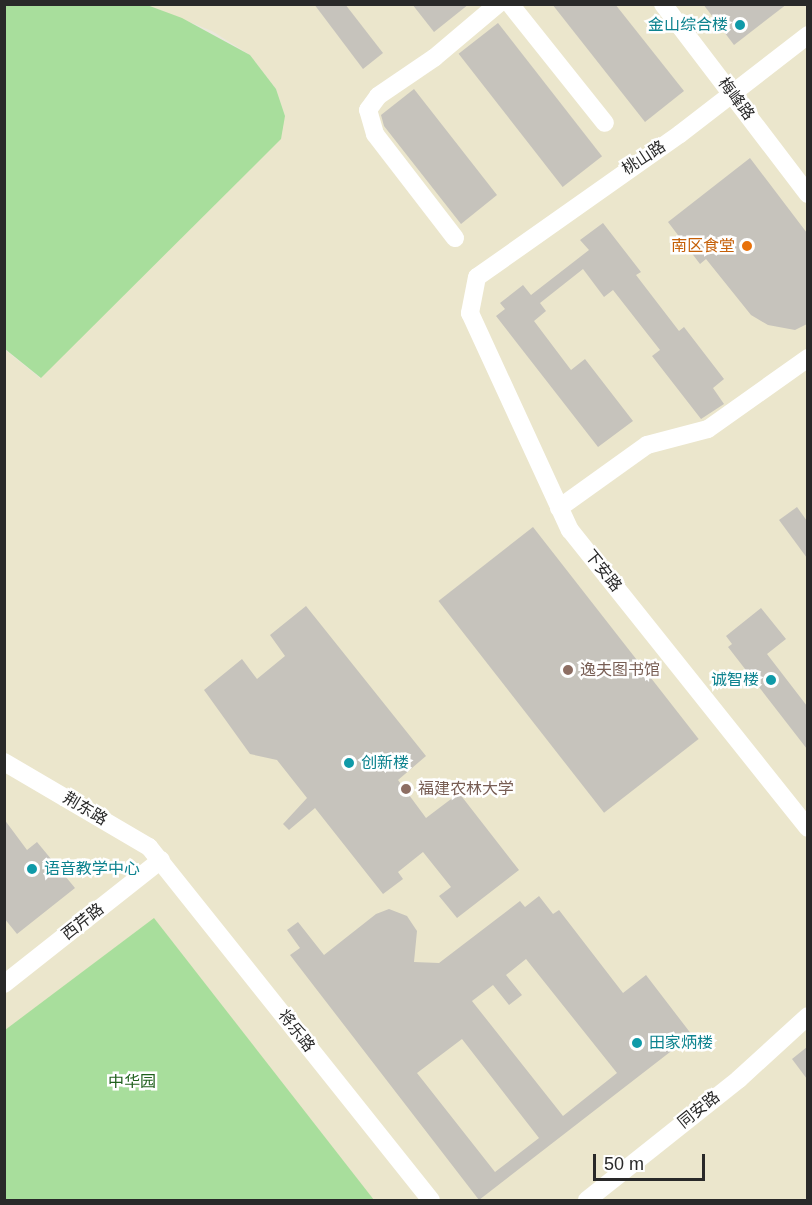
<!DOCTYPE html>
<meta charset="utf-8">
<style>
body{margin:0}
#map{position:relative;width:812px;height:1205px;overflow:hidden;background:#ebe7dc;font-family:Arial,"Noto Sans SC",sans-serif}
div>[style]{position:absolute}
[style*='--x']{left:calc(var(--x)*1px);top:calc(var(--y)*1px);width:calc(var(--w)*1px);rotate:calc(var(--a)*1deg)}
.education>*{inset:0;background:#ebe6cc}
.green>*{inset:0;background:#a8de9c}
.building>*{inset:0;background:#c6c3bc;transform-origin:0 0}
.minor>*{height:18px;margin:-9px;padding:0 9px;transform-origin:9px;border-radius:9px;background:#fff}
.dots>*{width:16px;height:16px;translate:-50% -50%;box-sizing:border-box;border:3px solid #fff;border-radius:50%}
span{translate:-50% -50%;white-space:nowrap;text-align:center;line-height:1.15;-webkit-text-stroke:5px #fff;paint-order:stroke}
.culture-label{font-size:16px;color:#0d838f}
.right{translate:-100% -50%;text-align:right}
.left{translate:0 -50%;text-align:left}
.street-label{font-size:16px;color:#292929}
.food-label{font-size:16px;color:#c56008}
.education-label{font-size:16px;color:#785e54}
.park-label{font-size:16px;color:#21611e}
.frame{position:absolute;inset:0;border:6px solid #292929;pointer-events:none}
.scale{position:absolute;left:593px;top:1154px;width:112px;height:27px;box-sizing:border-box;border:3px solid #292929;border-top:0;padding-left:8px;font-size:18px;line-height:21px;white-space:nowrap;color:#292929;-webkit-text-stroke:4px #fff;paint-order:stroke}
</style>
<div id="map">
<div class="education">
<div style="clip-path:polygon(147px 5px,807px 5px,807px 1200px,5px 1200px,4px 349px,40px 378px,285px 116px,276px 89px,250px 55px,212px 31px)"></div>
</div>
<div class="green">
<div style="clip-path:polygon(4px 5px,147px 5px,182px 18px,250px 55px,276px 89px,285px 116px,281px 139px,41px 378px,5px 349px)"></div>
<div style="clip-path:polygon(154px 918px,374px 1200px,5px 1200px,5px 1030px)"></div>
</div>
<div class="building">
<div style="clip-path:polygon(314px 4px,345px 4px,383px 53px,363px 69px)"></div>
<div style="clip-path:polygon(412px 4px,469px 4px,434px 32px)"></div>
<div style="clip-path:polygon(552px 4px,615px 4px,684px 91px,645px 122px)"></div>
<div style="clip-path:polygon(703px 4px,787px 4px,734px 45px)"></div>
<div style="left:498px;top:23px;width:169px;height:50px;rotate:52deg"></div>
<div style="clip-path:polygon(414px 89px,497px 195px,461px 224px,384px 126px,381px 115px)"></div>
<div style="clip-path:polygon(750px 158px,807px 233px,807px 324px,795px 330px,768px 325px,751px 315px,706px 259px,700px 264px,668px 222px)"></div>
<div style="clip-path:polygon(603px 223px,641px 272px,636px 275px,679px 331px,684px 327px,724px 379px,713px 388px,724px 404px,701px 419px,652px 356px,660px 350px,613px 290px,604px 297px,583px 269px,540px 303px,546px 311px,534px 321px,571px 370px,585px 359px,633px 421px,598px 447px,496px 316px,505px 309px,500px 303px,523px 285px,531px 295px,589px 250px,580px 240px)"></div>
<div style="clip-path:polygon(797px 507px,807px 521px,807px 558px,779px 520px)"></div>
<div style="left:533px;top:527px;width:269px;height:120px;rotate:52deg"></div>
<div style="clip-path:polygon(306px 606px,426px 756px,398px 780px,426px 818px,459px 793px,519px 870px,457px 918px,439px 896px,451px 887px,423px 852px,398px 872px,403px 879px,383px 894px,315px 808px,289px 830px,283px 824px,307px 798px,277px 760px,250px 754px,204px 690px,242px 659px,257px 679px,285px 656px,270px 635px)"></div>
<div style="clip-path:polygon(761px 608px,786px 639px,767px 654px,807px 706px,807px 749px,728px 647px,732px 644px,726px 636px)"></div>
<div style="clip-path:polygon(4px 819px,27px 850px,37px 842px,75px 888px,17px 934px,4px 918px)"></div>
<div style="clip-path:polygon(evenodd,539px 896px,553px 914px,559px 910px,623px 993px,646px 975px,692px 1035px,479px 1200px,290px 955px,300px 948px,287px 930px,298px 922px,324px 955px,376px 914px,389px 909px,407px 916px,417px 931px,414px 962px,439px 963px,520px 901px,525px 907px,539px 896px,526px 959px,617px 1073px,563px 1116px,472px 1001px,493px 985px,509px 1005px,522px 995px,506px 975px,526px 959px,539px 896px,462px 1039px,539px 1138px,495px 1172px,417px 1073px,462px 1039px)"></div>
<div style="clip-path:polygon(807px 1047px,807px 1079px,792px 1059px)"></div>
</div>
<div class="minor">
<div style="--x:510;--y:4;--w:152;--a:51.4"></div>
<div style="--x:663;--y:4;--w:239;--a:52.7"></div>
<div style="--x:808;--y:35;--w:162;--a:142.3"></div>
<div style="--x:680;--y:134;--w:248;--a:144.8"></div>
<div style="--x:477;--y:277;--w:37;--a:101"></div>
<div style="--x:470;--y:313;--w:239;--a:65.3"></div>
<div style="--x:570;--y:530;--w:381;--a:51.4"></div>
<div style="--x:455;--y:238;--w:131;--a:-127.6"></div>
<div style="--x:375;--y:134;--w:25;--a:-106"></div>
<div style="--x:368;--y:110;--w:17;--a:-54"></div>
<div style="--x:378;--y:96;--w:68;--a:-34.2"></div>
<div style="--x:434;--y:58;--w:84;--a:-40.2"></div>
<div style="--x:559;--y:508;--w:108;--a:-35.6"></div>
<div style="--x:647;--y:445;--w:63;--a:-14.7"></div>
<div style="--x:708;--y:429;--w:123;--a:-35.4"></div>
<div style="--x:4;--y:762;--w:168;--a:30.4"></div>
<div style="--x:149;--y:847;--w:452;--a:51.4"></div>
<div style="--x:4;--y:984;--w:200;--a:-38.3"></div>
<div style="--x:587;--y:1200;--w:194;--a:-38.5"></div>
<div style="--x:739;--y:1079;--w:93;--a:-42.4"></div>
</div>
<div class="dots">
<div style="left:740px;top:25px;background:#0f9aa8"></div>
<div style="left:747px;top:246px;background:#e8710a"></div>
<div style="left:568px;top:670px;background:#8d6e63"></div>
<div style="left:771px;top:680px;background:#0f9aa8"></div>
<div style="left:349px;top:763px;background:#0f9aa8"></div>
<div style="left:406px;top:789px;background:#8d6e63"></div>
<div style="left:32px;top:869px;background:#0f9aa8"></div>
<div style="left:637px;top:1043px;background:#0f9aa8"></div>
</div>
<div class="culture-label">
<span class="right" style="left:728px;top:25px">金山综合楼</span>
<span class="right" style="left:759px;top:680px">诚智楼</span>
<span class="left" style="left:361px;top:763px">创新楼</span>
<span class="left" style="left:44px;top:869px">语音教学中心</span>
<span class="left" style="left:649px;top:1043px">田家炳楼</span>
</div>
<div class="street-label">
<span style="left:736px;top:99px;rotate:53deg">梅峰路</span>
<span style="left:644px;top:158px;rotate:-33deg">桃山路</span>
<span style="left:603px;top:571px;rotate:51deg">下安路</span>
<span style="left:85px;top:809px;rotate:31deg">荆东路</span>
<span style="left:83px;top:922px;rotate:-38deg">西芹路</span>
<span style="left:296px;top:1031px;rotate:52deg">将乐路</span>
<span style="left:699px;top:1110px;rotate:-39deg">同安路</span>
</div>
<div class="food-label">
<span class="right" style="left:735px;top:246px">南区食堂</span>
</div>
<div class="education-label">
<span class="left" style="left:580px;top:670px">逸夫图书馆</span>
<span class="left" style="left:418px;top:789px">福建农林大学</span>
</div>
<div class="park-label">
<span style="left:132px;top:1082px">中华园</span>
</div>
<div class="frame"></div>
<div class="scale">50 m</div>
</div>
